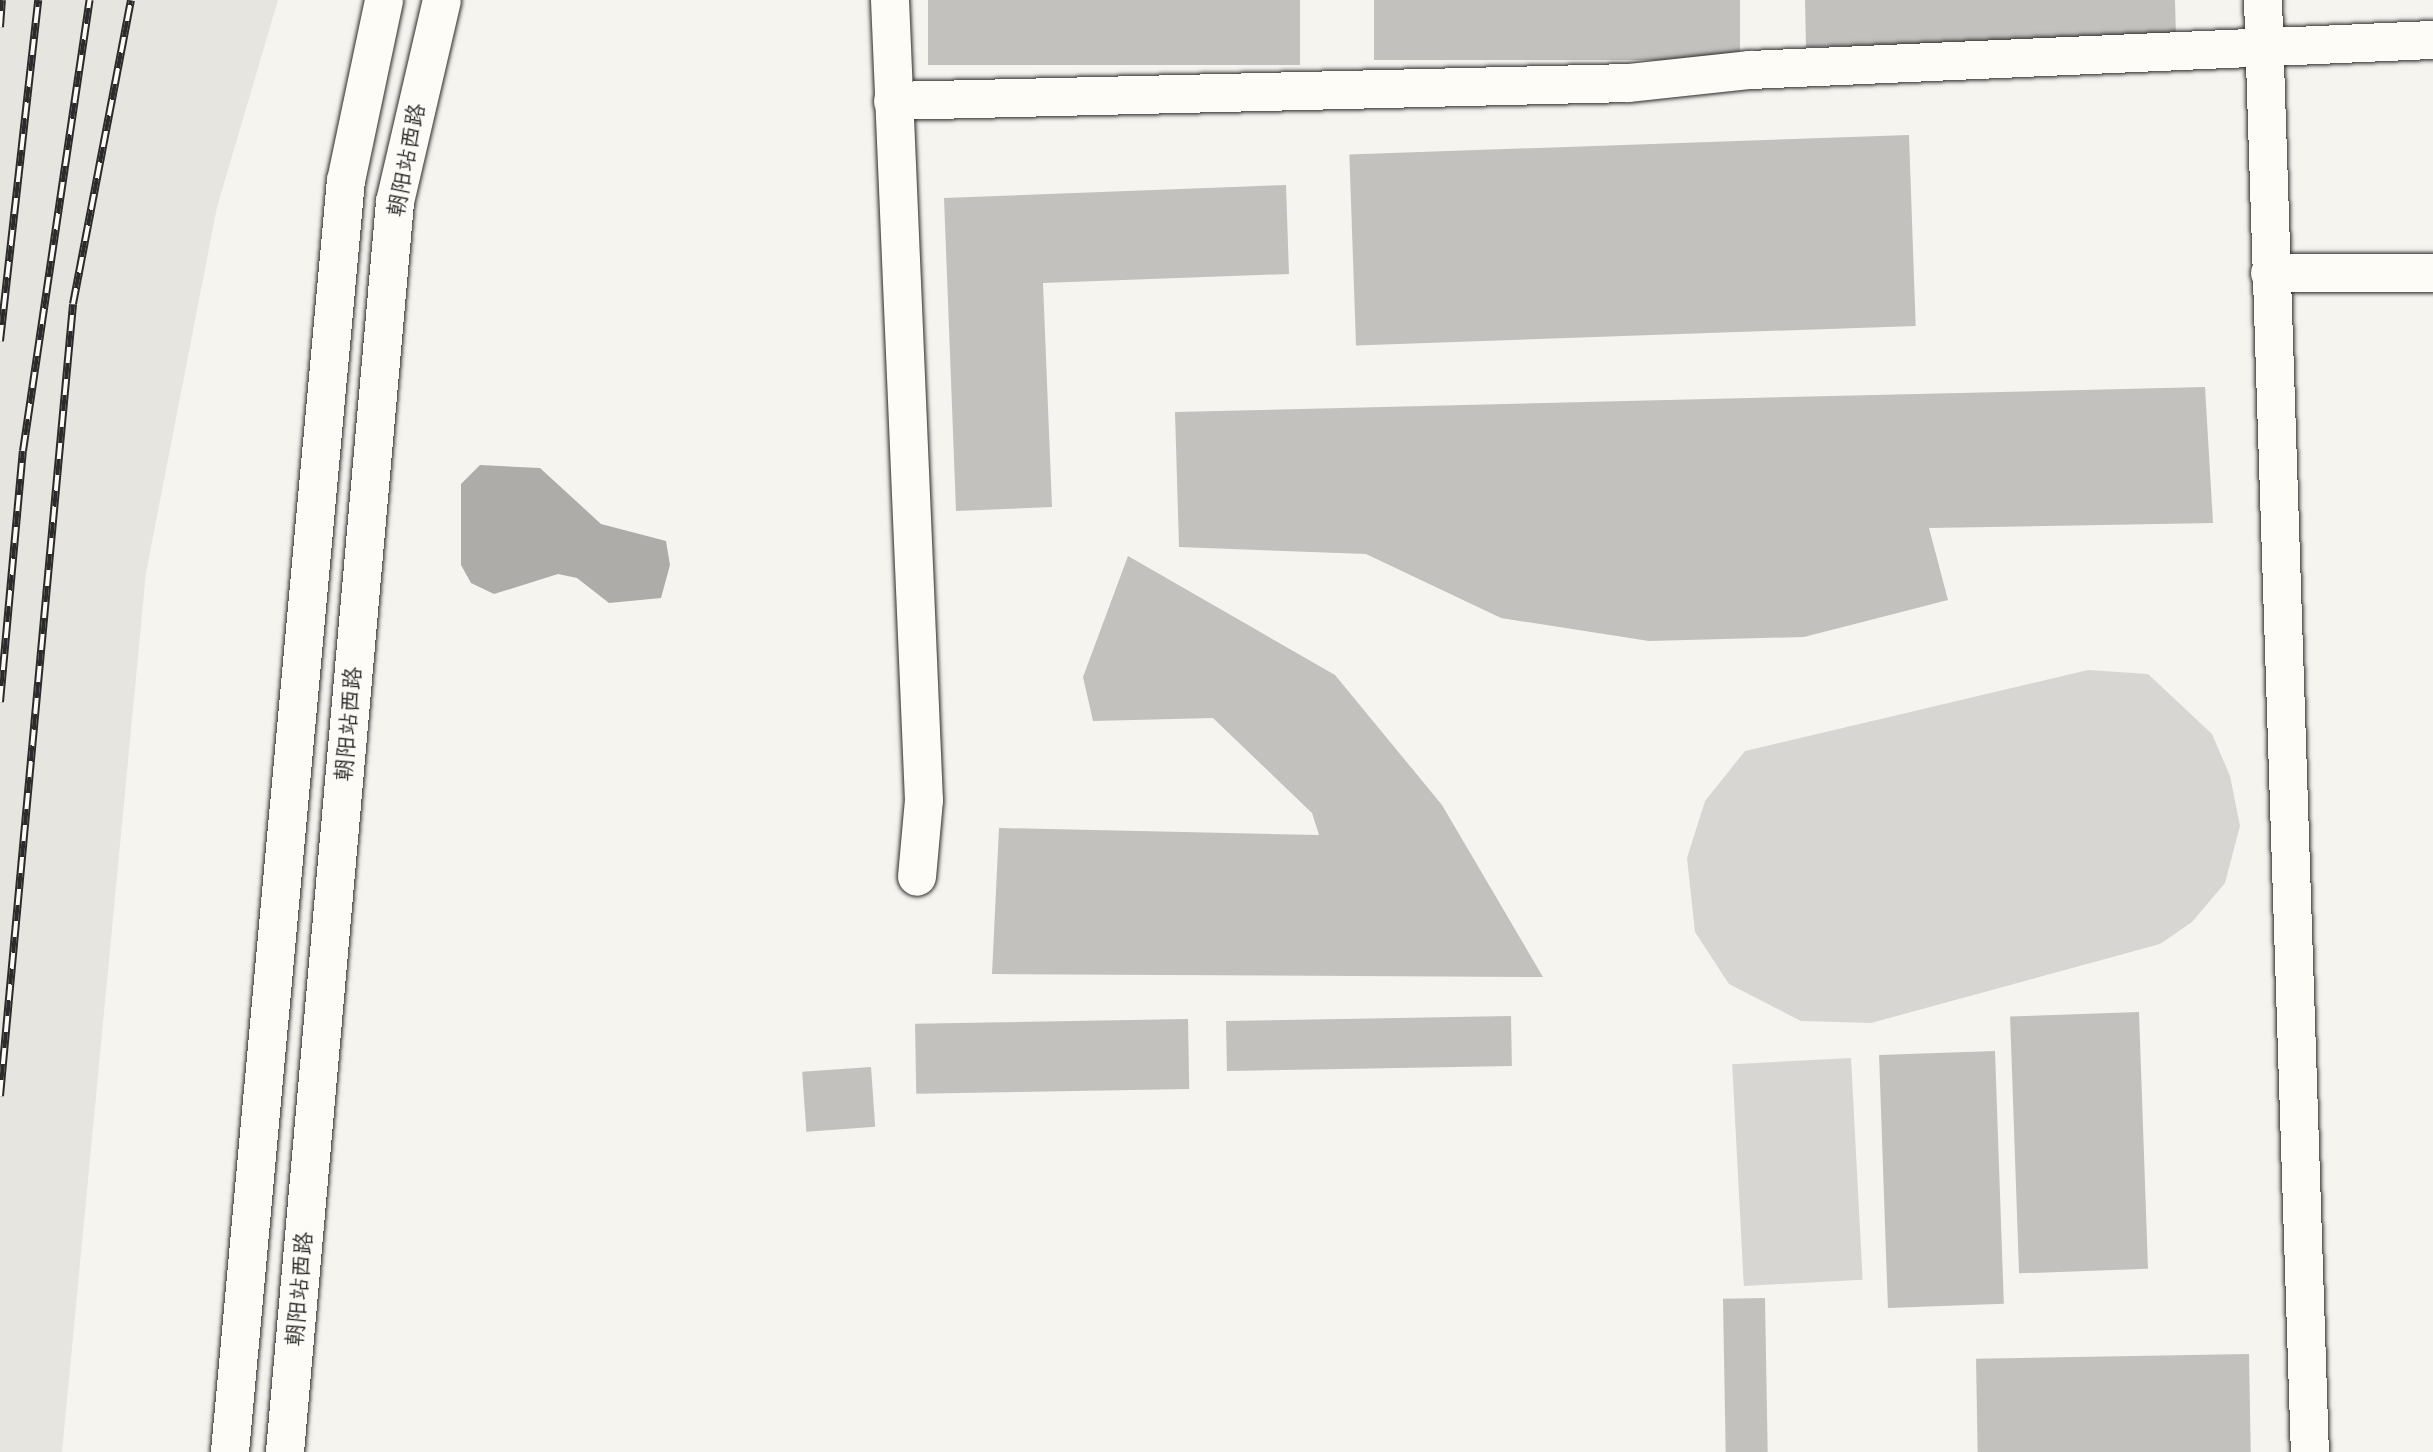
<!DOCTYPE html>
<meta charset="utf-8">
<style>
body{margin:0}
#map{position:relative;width:2433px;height:1452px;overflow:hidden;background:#f5f4ef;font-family:"Patrick Hand","LXGW WenKai TC",sans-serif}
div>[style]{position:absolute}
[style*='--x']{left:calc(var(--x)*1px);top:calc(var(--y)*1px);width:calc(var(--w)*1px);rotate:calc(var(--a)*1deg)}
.built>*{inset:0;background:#e6e5e0}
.green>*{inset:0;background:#d7d6d2;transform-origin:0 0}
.water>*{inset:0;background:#adaca9}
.building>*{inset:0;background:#c2c1be;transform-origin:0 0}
.roads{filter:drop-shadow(0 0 2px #2b2b2b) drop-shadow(0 0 2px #2b2b2b)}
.minor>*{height:38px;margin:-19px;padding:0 19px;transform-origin:19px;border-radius:19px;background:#fdfcf7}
.secondary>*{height:38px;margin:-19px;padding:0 19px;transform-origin:19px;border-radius:19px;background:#fdfcf7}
.rail>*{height:8px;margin-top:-4px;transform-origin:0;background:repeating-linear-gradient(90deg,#fdfcf7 0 16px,#2b2b2b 0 32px);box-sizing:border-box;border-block:2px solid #2b2b2b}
span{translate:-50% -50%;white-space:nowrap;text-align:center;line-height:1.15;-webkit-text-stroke:5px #fdfcf7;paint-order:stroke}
.street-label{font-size:23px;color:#2b2b2b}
</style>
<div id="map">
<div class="built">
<div style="clip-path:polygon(0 0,278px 0,217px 207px,146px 573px,62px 1452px,0 1452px)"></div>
</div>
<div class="green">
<div style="clip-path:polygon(2088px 670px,2148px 674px,2212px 734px,2230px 776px,2240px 826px,2225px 883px,2192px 922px,2160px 944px,1871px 1023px,1801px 1021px,1729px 984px,1695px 932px,1687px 858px,1705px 801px,1745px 751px)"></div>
<div style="left:1851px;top:1058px;width:222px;height:119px;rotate:87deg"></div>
</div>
<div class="water">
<div style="clip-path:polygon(480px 465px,540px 468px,601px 524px,666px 541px,670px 565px,661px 598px,609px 603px,577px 578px,558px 574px,494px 594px,471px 583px,461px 565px,461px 484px)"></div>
</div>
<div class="building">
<div style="left:928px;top:0;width:372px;height:65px"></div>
<div style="left:1374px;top:0;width:366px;height:60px"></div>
<div style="clip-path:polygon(1805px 0,2175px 0,2176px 39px,1806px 47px)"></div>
<div style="left:1909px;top:135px;width:191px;height:560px;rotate:88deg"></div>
<div style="clip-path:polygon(1286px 185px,1289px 274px,1043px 283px,1052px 507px,956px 511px,944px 198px)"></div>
<div style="clip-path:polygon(2205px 387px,2213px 523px,1929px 528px,1948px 600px,1804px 637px,1649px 641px,1501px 618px,1366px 554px,1179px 547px,1175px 412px)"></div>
<div style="clip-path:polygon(1128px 556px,1335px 675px,1442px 805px,1543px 977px,992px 974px,999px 828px,1319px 835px,1312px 813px,1213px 718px,1093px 721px,1083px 677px)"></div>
<div style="left:2139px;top:1012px;width:257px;height:129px;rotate:88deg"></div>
<div style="left:1511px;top:1016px;width:50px;height:285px;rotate:89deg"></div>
<div style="left:1188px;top:1019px;width:70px;height:273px;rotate:89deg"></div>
<div style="left:1995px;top:1051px;width:253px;height:116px;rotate:88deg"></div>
<div style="left:871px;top:1067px;width:60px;height:69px;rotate:86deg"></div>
<div style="left:1765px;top:1298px;width:154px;height:42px;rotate:89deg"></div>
<div style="left:2249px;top:1354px;width:98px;height:273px;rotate:89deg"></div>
</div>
<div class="roads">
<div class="minor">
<div style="--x:890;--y:0;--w:801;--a:87.57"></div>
<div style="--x:924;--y:800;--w:77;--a:95.2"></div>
<div style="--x:2263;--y:0;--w:1453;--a:88.15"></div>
<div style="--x:893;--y:101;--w:735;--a:-1.4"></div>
<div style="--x:1628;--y:83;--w:123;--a:-6.1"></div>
<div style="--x:1750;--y:70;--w:684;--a:-2.52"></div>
<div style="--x:2270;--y:273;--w:163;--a:0"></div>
</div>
<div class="secondary">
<div style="--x:230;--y:1452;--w:1276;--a:-84.79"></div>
<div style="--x:346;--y:181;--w:185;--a:-78.1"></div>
<div style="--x:285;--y:1452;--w:1255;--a:-84.97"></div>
<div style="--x:395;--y:202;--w:207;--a:-76.9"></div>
</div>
</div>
<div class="rail">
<div style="--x:0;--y:27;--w:27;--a:-86"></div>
<div style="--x:0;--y:341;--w:343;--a:-83.6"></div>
<div style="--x:0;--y:702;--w:252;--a:-84.8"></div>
<div style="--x:23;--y:451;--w:456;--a:-81.6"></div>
<div style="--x:0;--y:1096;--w:795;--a:-84.73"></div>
<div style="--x:73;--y:304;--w:309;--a:-79.2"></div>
</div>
<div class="street-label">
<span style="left:406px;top:160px;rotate:-79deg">朝阳站西路</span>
<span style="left:348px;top:724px;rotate:-85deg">朝阳站西路</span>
<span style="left:299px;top:1289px;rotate:-85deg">朝阳站西路</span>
</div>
</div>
